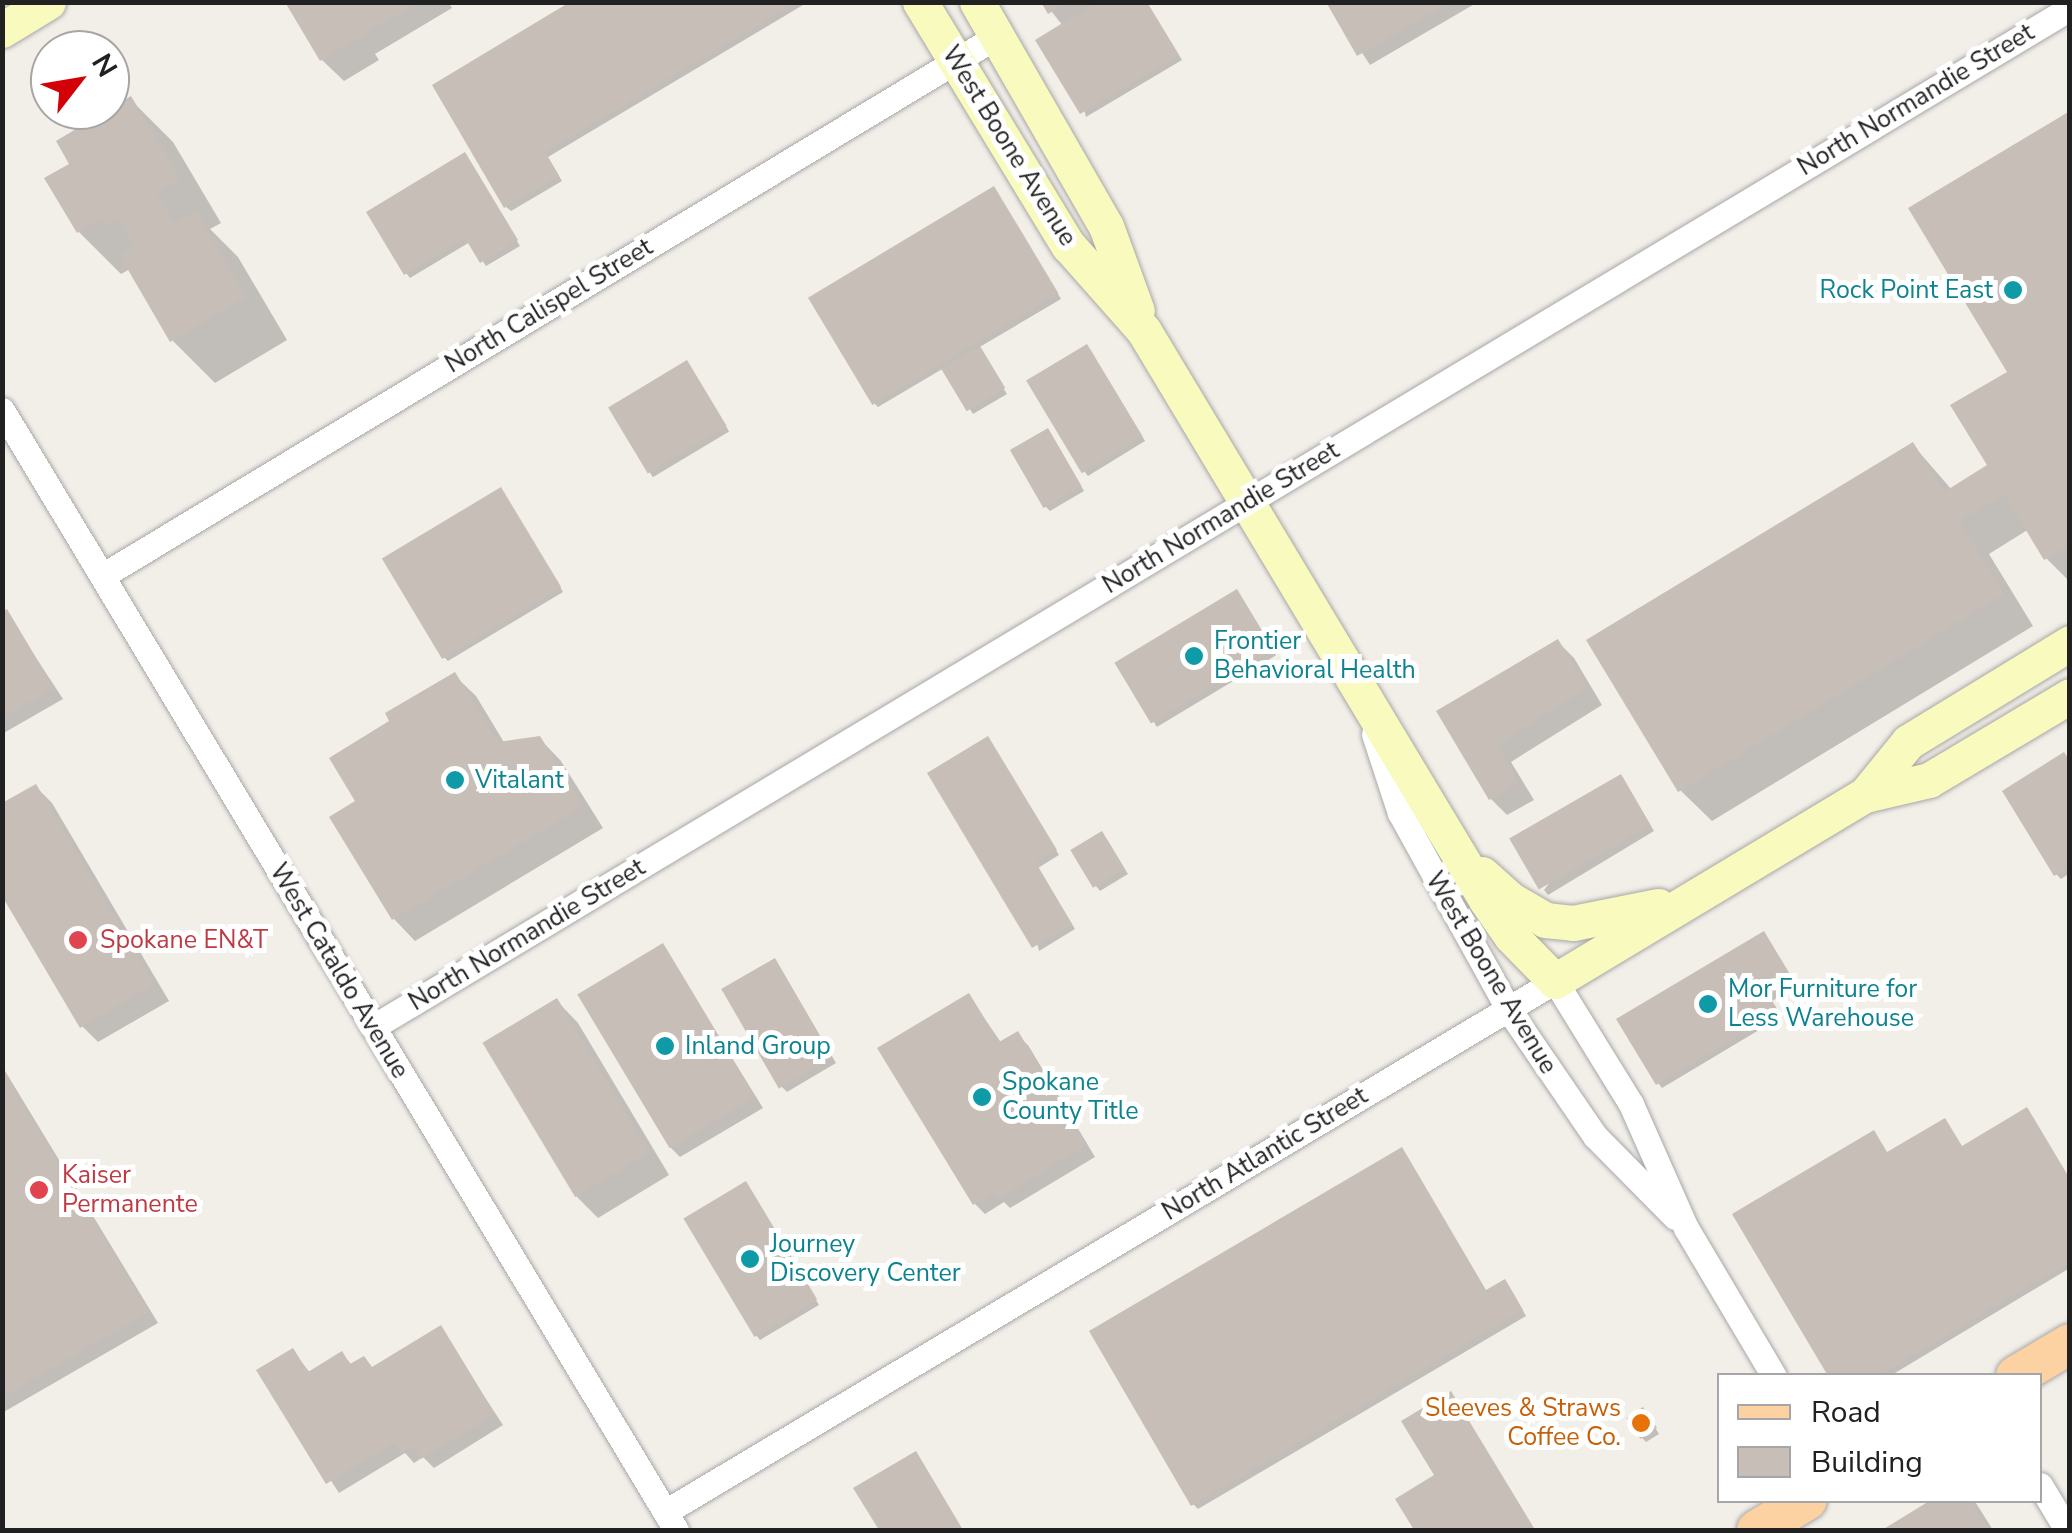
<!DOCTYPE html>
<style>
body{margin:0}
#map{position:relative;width:2072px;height:1533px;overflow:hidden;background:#f2eee8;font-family:"Nunito Sans",sans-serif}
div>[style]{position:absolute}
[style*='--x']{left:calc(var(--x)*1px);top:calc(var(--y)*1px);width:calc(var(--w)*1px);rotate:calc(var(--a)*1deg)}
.shadow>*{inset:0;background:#0003;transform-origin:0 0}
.building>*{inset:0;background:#c7beb7;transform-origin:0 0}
.roads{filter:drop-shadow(0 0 2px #a8a8a8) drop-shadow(0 0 2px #a8a8a8)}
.street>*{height:25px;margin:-12.5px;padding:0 12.5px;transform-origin:12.5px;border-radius:12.5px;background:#fff}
.secondary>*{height:35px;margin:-17.5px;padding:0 17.5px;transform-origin:17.5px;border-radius:17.5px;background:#f9fabe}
.primary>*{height:40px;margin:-20px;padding:0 20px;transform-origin:20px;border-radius:20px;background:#fcd2a2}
.dots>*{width:28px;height:28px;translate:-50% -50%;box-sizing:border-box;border:5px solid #fff;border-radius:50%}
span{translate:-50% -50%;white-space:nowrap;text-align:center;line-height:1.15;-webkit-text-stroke:10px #fff;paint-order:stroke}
.street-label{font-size:25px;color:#212121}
.culture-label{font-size:25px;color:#0d838f}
.right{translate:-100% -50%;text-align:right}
.left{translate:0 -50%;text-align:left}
.health-label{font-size:25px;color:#be3a42}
.food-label{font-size:25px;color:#c56008}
.frame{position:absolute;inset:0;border:5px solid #212121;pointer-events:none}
.legend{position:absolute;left:1717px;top:1373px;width:325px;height:130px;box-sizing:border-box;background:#fff;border:2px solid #a6a6a6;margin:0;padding:12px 18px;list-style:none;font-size:30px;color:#212121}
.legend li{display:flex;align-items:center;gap:20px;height:50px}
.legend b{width:50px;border:2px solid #a6a6a6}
.north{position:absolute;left:30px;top:30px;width:100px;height:100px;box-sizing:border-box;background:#fff;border:2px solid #a6a6a6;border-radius:50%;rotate:59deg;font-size:28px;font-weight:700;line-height:40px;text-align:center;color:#212121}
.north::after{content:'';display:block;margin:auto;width:35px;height:45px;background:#d30007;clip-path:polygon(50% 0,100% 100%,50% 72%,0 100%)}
</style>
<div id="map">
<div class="shadow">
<div style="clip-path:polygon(288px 2px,448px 2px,452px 8px,375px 54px,379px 60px,344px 81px,322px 60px)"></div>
<div style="clip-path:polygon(575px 2px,808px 2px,548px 157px,562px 181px,511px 211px,506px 207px)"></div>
<div style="clip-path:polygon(1044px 2px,1152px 2px,1148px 5px,1182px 60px,1086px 117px,1063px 26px)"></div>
<div style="clip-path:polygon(1329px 2px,1478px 2px,1370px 65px)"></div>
<div style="clip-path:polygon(131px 100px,173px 142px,221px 223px,210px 229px,238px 257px,287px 340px,215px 383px,172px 340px,130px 269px,121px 274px,79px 232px)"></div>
<div style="clip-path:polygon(2070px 114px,2070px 582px,2046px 558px,2029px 529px,1989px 554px,2033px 626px,1712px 821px,1680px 790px,1913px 445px,1952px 490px,1990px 466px)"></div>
<div style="clip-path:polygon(469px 160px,520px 246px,486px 266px,470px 242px,410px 278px,406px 273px)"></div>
<div style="clip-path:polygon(998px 194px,1061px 299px,978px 348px,1007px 394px,973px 414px,944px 368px,878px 407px,874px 403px)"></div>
<div style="clip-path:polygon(1091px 351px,1145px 441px,1088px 476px,1084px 471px)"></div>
<div style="left:691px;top:368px;width:74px;height:89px;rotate:59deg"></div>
<div style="clip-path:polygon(1052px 436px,1084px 491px,1050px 511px,1045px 506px)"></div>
<div style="clip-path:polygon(505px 495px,563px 592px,448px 661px,444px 657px)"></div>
<div style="left:1241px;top:597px;width:68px;height:139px;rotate:59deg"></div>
<div style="clip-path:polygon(6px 612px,63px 699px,2px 734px,2px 614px)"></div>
<div style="clip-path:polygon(1558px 642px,1574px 658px,1602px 705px,1511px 762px,1534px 800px,1507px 815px,1491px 799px,1440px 712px)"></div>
<div style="clip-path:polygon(454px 675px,476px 696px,505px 744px,539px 738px,561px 761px,603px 828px,415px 941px,394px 919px,359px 802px,393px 722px)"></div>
<div style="clip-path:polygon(992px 744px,1059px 855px,1038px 868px,1075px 929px,1039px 951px)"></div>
<div style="clip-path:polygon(2070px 761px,2070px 873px,2061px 879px,2056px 874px)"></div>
<div style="clip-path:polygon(1625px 782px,1654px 831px,1548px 895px,1544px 890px)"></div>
<div style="clip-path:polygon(36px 787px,52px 803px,169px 1001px,98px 1042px,82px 1026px)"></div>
<div style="clip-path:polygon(1106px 838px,1128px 874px,1100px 891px,1096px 886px)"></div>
<div style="clip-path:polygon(1768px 939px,1796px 987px,1772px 1001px,1781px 1017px,1662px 1088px,1658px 1083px)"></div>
<div style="clip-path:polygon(663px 947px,763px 1108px,680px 1157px,670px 1147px)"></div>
<div style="clip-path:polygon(779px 966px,836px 1063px,787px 1092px,782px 1087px)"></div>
<div style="clip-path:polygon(969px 996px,1002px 1044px,1017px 1035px,1028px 1045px,1095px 1157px,1010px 1208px,1004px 1202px,985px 1214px,975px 1204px)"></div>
<div style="clip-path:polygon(557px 1001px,578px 1023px,669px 1175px,598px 1218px,576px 1196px)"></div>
<div style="clip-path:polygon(2px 1066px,158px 1323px,2px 1413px)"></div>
<div style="clip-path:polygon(1963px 1148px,2070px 1179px,2070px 1268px,1890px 1376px,1831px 1376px,1888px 1154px)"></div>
<div style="clip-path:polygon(750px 1189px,819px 1305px,760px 1340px,756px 1335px)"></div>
<div style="clip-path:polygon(1509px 1286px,1526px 1316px,1198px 1509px,1193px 1504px,1487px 1293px)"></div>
<div style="clip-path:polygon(440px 1329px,503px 1425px,434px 1468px,423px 1457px,414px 1463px,405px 1453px,339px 1493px,260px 1371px,293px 1351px,311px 1374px,342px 1354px,353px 1366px,374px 1369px)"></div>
<div style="clip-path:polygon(1455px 1399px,1535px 1530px,1417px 1530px,1399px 1500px,1437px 1476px)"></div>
<div style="clip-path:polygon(1647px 1414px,1659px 1434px,1646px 1442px,1641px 1437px)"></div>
<div style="clip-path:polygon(1935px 1500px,1974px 1500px,1993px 1530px,1887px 1530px)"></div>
</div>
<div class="building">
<div style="clip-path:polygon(285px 2px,418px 2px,320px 61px)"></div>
<div style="clip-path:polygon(570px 2px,797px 2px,545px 152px,559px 176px,504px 208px,432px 85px)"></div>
<div style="clip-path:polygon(1041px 2px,1068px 2px,1048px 14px)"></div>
<div style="clip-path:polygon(1097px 2px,1147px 2px,1179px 55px,1080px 114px,1035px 40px)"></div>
<div style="clip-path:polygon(1326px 2px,1450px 2px,1357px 56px)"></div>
<div style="clip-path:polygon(131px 96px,180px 179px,157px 193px,175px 223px,196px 211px,246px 297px,170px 342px,120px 256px,135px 247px,118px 218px,104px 226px,100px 219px,77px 233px,44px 178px,69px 164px,56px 141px)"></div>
<div style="clip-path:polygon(2070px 111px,2070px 545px,2044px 560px,2004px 494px,1959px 521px,2004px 594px,1678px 792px,1586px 640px,1913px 442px,1944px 492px,1987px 465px,1950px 405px,2007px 372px,1908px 208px)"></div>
<div style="clip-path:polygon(465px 152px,518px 240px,480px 263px,465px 238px,404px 275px,366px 212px)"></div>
<div style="left:994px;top:186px;width:125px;height:217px;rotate:59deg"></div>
<div style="left:1087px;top:344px;width:108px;height:71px;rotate:59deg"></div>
<div style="left:980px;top:346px;width:49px;height:45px;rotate:59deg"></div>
<div style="left:687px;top:360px;width:77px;height:92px;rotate:59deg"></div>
<div style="left:1048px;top:428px;width:67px;height:44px;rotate:60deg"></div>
<div style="left:501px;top:487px;width:117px;height:139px;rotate:59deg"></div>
<div style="left:1237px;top:589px;width:71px;height:143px;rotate:59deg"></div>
<div style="clip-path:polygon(7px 609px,54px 688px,2px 718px,2px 612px)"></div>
<div style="clip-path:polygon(1558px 639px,1587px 688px,1497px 745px,1519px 783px,1489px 800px,1436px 711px)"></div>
<div style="clip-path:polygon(455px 672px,498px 742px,540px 736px,583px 806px,392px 920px,329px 817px,355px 801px,329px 758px,389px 721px,385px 713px)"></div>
<div style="clip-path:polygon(988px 736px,1057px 850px,1036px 863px,1072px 924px,1032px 948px,927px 773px)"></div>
<div style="clip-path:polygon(2064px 752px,2070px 761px,2070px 866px,2054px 876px,2002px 791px)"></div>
<div style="left:1621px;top:774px;width:59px;height:129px;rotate:60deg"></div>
<div style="clip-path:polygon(36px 784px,154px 984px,80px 1028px,2px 896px,2px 803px)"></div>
<div style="left:1102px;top:831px;width:44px;height:37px;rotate:59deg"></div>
<div style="clip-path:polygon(1764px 931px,1794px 981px,1769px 996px,1779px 1012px,1656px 1085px,1616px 1019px)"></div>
<div style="left:663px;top:943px;width:179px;height:100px;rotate:59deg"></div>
<div style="left:775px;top:958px;width:115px;height:62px;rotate:60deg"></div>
<div style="clip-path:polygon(969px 993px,999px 1042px,1018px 1031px,1086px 1145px,998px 1199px,994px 1192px,973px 1205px,877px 1048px)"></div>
<div style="left:557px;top:998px;width:180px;height:87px;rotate:59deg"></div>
<div style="clip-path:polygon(2px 1069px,149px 1312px,2px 1397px)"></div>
<div style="clip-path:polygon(2027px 1107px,2070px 1179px,2070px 1261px,1878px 1376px,1828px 1376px,1732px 1214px,1874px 1130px,1887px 1152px,1945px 1118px,1962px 1146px)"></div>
<div style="clip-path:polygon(1402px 1147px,1486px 1290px,1505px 1279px,1523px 1310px,1191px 1506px,1089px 1331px)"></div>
<div style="left:746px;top:1181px;width:138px;height:73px;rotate:59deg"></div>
<div style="clip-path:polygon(441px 1325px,495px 1414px,421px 1459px,414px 1446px,401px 1454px,394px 1443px,326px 1484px,256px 1370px,293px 1348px,308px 1372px,342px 1351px,350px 1364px,364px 1356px,372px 1367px)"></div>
<div style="clip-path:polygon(1451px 1391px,1535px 1530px,1414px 1530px,1395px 1499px,1434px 1475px,1401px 1421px)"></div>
<div style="left:1643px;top:1407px;width:25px;height:20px;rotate:56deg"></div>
<div style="clip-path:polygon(916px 1451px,963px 1530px,879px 1530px,853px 1488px)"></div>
<div style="clip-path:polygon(1931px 1500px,1970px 1500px,1989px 1530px,1882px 1530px)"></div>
</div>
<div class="roads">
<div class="street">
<div style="--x:2;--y:410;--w:1307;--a:58.96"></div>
<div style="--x:102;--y:576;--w:1045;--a:-31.1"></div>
<div style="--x:1374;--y:734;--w:83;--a:71.8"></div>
<div style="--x:1400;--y:813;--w:224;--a:61.1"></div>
<div style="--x:1508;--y:1009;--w:154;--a:55.6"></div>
<div style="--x:1595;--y:1136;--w:114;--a:45.4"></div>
<div style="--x:373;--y:1027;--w:1979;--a:-30.98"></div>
<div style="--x:2040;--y:1485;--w:52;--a:59"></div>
<div style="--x:665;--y:1512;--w:1036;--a:-30.82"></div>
<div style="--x:1555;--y:981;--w:145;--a:58.3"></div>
<div style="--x:1631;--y:1104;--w:136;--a:66.1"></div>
<div style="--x:1686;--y:1228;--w:172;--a:59.3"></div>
</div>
<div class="secondary">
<div style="--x:920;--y:2;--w:285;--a:58.7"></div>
<div style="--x:1068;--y:245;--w:115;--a:48.5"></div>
<div style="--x:1144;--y:331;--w:664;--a:58.99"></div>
<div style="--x:1486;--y:900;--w:44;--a:55.2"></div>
<div style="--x:1511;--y:936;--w:63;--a:45.6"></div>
<div style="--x:1555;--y:981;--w:362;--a:-31"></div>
<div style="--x:1865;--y:795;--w:66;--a:-13.2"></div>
<div style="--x:1929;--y:780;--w:164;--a:-30.8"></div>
<div style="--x:977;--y:2;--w:258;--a:60.1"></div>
<div style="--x:1106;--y:226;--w:90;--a:70"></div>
<div style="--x:2;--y:30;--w:54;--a:-31.3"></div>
<div style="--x:1865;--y:795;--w:68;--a:-50.9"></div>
<div style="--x:1908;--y:742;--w:190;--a:-31.4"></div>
<div style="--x:1482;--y:874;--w:39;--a:42"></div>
<div style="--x:1511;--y:900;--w:39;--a:30"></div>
<div style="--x:1545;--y:920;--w:28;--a:6"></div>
<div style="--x:1573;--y:923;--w:87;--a:-11.3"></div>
</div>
<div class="primary">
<div style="--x:2016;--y:1376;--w:63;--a:-30.7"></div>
<div style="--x:1757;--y:1530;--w:58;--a:-31"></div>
</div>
</div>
<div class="dots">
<div style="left:2013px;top:290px;background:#0f9aa8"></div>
<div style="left:1194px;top:656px;background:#0f9aa8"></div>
<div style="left:455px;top:780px;background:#0f9aa8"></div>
<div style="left:78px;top:940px;background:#e0444e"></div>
<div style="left:1708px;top:1004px;background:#0f9aa8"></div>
<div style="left:665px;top:1046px;background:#0f9aa8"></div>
<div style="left:982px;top:1097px;background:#0f9aa8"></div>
<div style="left:39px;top:1190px;background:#e0444e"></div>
<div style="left:750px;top:1259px;background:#0f9aa8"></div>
<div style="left:1641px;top:1423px;background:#e8710a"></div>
</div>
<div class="street-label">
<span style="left:1916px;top:100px;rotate:-31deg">North Normandie Street</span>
<span style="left:1009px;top:146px;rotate:58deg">West Boone Avenue</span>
<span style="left:549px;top:306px;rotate:-31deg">North Calispel Street</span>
<span style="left:1221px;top:518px;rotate:-31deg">North Normandie Street</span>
<span style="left:527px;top:935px;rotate:-31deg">North Normandie Street</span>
<span style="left:339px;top:971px;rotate:59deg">West Cataldo Avenue</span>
<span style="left:1491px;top:973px;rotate:59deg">West Boone Avenue</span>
<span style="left:1265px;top:1154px;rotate:-31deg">North Atlantic Street</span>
</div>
<div class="culture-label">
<span class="right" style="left:1993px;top:290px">Rock Point East</span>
<span class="left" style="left:1214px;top:656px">Frontier<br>Behavioral Health</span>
<span class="left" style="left:475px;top:780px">Vitalant</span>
<span class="left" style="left:1728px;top:1004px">Mor Furniture for<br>Less Warehouse</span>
<span class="left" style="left:685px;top:1046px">Inland Group</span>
<span class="left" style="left:1002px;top:1097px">Spokane<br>County Title</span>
<span class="left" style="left:770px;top:1259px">Journey<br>Discovery Center</span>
</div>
<div class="health-label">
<span class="left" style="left:100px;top:940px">Spokane EN&amp;T</span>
<span class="left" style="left:62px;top:1190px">Kaiser<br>Permanente</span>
</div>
<div class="food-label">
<span class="right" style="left:1621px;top:1423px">Sleeves &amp; Straws<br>Coffee Co.</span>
</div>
<div class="frame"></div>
<ul class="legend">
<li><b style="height:12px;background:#fcd2a2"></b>Road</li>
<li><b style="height:28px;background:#c7beb7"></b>Building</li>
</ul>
<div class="north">N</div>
</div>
